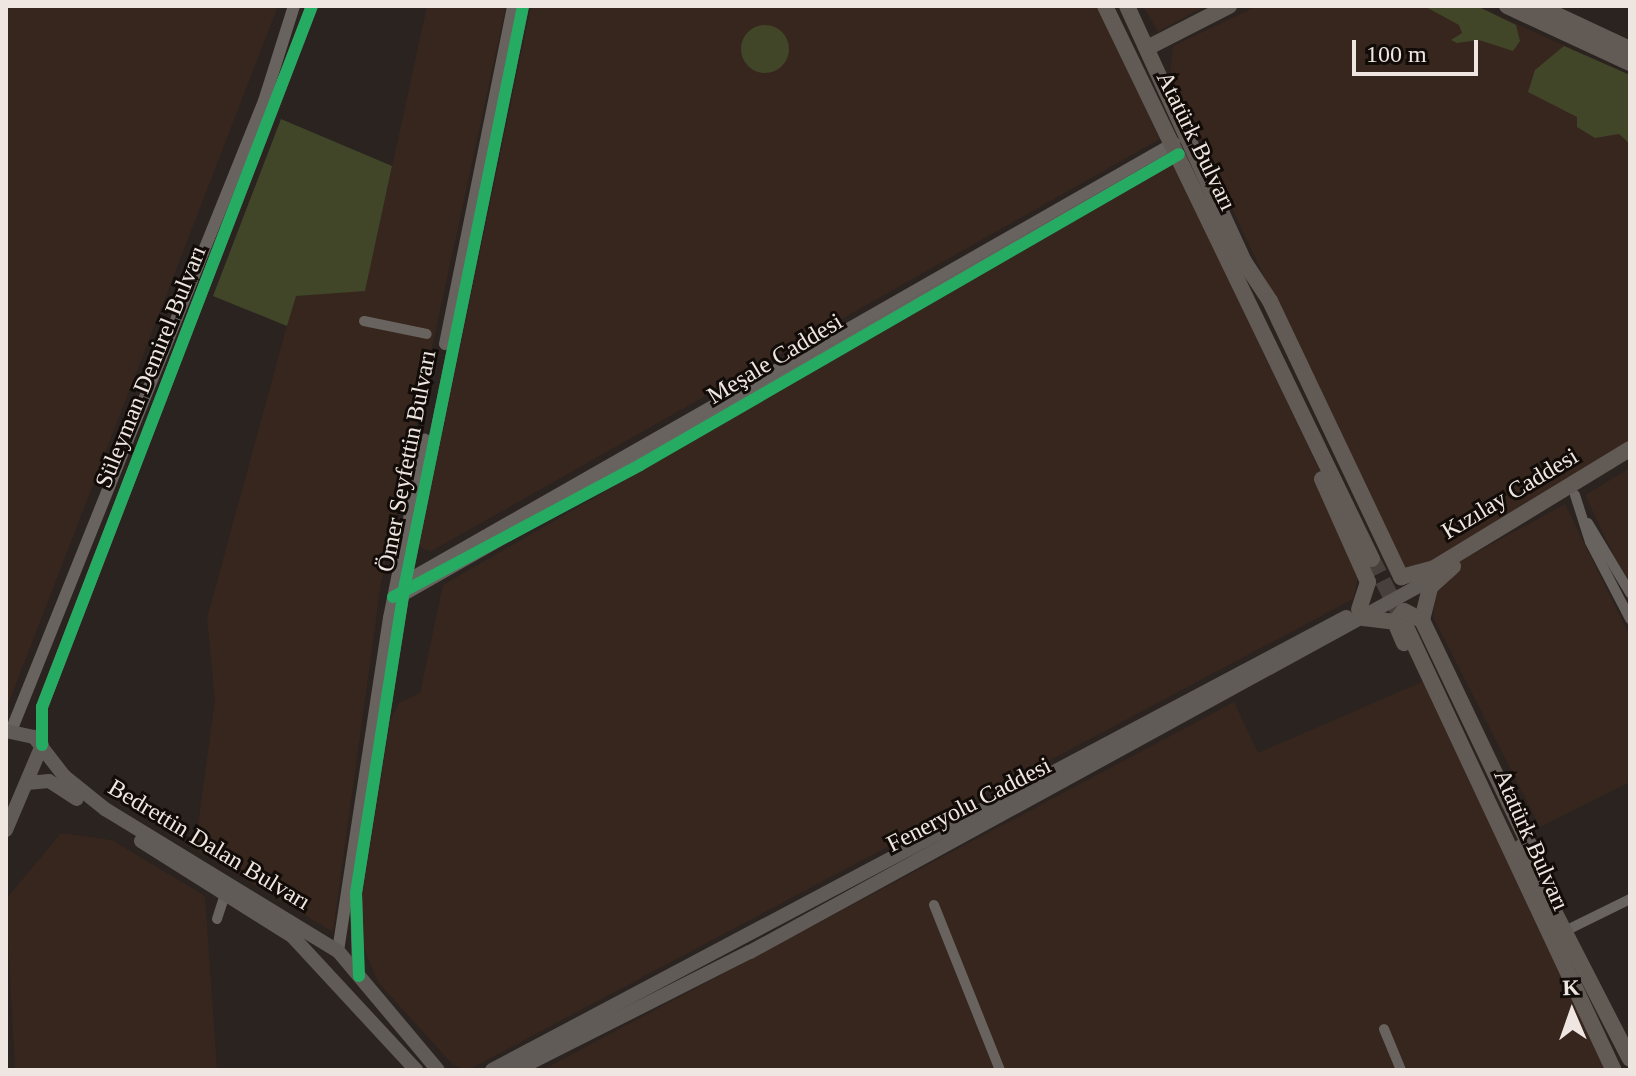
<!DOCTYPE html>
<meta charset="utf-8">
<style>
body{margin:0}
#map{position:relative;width:1636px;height:1076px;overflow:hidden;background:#2a2320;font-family:"Times New Roman",serif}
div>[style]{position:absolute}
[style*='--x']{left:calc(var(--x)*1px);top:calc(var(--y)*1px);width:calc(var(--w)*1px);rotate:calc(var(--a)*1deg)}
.built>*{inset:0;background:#37261d}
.green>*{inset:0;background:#414628}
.round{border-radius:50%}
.primary-tunnel>*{height:16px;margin-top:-8px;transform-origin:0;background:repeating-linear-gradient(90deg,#48403d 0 16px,transparent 0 24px)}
.minor>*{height:10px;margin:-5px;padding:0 5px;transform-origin:5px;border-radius:5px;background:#68635e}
.tertiary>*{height:12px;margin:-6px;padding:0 6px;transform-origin:6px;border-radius:6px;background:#68635e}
.secondary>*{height:14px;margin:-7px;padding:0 7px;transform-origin:7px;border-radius:7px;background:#615b57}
.primary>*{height:16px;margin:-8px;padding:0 8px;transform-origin:8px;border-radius:8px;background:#615a55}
.cycleway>*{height:12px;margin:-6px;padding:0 6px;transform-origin:6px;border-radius:6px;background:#26ab63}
span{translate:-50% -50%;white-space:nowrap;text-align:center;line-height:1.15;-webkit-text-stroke:6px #120c09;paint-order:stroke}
.street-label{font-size:24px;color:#efe6e1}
.frame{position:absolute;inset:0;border:8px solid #efe6e1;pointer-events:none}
.north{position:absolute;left:1532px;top:972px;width:80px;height:80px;-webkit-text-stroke:6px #120c09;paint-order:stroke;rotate:358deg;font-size:22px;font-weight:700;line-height:32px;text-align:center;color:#efe6e1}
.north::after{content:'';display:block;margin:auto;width:28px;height:36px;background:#efe6e1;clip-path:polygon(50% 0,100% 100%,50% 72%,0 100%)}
.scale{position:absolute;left:1352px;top:40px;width:126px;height:36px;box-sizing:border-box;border:4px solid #efe6e1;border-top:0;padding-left:10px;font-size:24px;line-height:28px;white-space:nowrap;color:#efe6e1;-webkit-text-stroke:6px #120c09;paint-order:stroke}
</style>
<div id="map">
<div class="built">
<div style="clip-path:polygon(6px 6px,278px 6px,6px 710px)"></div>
<div style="clip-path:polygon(427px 6px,506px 6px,381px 583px,333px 932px,195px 849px,215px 699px,207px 618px,295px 296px,365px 290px)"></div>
<div style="clip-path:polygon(531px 6px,1098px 6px,1160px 139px,430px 552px,419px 546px)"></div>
<div style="clip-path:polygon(1143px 6px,1205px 6px,1158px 32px)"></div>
<div style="clip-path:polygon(1257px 6px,1477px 6px,1630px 75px,1630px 444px,1415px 571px,1400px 569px,1170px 75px,1173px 46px)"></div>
<div style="clip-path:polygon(1175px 163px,1362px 561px,1353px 599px,468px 1070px,453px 1065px,378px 982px,362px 944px,360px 910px,390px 721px,399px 703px,420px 693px,443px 585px)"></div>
<div style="clip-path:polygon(1630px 468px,1630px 590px,1585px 495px)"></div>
<div style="clip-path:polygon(1565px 504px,1630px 636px,1630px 782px,1540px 827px,1434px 619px,1434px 594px,1439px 573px)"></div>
<div style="clip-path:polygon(1424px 681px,1606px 1070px,542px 1070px,1234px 702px,1258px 753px)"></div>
<div style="clip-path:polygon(61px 833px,112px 840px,205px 896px,217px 1070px,15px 1070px,6px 899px)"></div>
</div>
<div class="green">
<div style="clip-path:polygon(1424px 6px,1477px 6px,1516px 25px,1520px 41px,1513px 51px,1479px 40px,1457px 43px,1451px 40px,1462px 33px,1459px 25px)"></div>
<div class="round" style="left:741px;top:25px;width:48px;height:48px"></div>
<div style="clip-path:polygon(1564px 46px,1630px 75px,1630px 144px,1619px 134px,1595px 138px,1577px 127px,1577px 117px,1528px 92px,1535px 70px)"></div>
<div style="clip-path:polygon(281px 119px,392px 166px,365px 291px,296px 296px,287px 326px,213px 296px)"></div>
</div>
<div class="primary-tunnel">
<div style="--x:1372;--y:559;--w:58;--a:63.4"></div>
</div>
<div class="minor">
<div style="--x:364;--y:321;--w:64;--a:11.7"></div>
<div style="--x:1575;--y:495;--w:49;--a:72.3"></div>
<div style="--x:1590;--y:542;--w:87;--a:62.5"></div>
<div style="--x:1588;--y:523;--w:82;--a:59"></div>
<div style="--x:934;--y:905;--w:178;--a:68.2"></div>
<div style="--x:217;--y:919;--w:28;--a:-72"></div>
<div style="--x:1565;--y:931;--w:72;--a:-26.2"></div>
<div style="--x:1384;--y:1029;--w:44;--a:67.5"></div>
</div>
<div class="tertiary">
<div style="--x:445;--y:344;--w:345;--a:-78.6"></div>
<div style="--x:402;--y:583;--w:889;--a:-29.68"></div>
<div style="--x:400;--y:597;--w:896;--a:-29.63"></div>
<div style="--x:11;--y:731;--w:679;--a:-68.12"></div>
<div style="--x:264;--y:101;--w:100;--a:-72.5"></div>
<div style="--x:42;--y:745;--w:38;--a:-90"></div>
<div style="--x:42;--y:707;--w:751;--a:-68.94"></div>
<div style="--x:338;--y:951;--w:337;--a:-81.3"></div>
<div style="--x:389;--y:618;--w:182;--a:-78.6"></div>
<div style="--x:358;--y:973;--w:80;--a:-91.4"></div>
<div style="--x:356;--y:893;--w:313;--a:-81"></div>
<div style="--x:405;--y:584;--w:590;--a:-78.46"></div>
</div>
<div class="secondary">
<div style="--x:6;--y:731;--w:29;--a:12"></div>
<div style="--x:34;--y:737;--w:49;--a:52.4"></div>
<div style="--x:64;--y:776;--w:53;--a:38.8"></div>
<div style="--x:105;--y:809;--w:273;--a:31.4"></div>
<div style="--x:338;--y:951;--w:155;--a:50"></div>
<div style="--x:27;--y:783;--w:22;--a:-5"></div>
<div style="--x:49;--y:781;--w:33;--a:33"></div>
<div style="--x:6;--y:830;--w:92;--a:-67"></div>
<div style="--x:141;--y:841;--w:178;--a:32.2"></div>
<div style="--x:292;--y:936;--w:183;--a:47.2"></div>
<div style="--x:492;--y:1070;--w:967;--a:-27.94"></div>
<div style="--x:516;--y:1070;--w:262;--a:-26.8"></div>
<div style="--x:750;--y:952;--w:785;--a:-28.69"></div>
</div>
<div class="primary">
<div style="--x:1105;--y:6;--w:614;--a:64.23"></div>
<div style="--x:1127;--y:6;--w:286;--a:65.4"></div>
<div style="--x:1507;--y:6;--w:136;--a:24.9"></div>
<div style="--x:1538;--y:6;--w:102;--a:25.1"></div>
<div style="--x:1149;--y:47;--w:90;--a:-27.1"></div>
<div style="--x:1243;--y:260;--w:49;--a:56.6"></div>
<div style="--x:1270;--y:301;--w:306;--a:64.6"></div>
<div style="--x:1401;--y:577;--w:34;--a:-15"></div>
<div style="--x:1434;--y:568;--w:229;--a:-31.3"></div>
<div style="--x:1322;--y:479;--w:113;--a:65.9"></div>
<div style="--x:1368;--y:582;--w:29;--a:108"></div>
<div style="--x:1363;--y:618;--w:32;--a:7"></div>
<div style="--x:1395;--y:622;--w:23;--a:67"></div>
<div style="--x:1422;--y:620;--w:34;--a:-76"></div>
<div style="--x:1430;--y:587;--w:31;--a:-42"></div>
<div style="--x:1395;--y:622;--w:14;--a:-51"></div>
<div style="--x:1404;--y:611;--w:20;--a:27"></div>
<div style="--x:1422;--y:620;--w:258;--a:64.5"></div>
<div style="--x:1407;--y:629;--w:487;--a:64.9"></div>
<div style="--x:1521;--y:847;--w:238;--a:62.8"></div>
</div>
<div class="cycleway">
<div style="--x:393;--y:597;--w:280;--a:-28.1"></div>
<div style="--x:640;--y:465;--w:622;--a:-29.98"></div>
<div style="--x:42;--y:745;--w:38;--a:-90"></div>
<div style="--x:42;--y:707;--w:751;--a:-68.94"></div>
<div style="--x:359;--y:976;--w:83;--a:-92.1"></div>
<div style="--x:356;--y:893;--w:313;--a:-81"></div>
<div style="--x:405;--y:584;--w:590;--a:-78.46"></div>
</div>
<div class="street-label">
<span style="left:1196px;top:141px;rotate:64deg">Atatürk Bulvarı</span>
<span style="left:775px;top:359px;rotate:-31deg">Meşale Caddesi</span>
<span style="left:151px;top:367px;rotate:-68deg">Süleyman Demirel Bulvarı</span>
<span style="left:407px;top:461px;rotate:-79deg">Ömer Seyfettin Bulvarı</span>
<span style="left:1510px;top:494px;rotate:-31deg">Kızılay Caddesi</span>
<span style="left:969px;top:805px;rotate:-27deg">Feneryolu Caddesi</span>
<span style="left:1531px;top:840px;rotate:66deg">Atatürk Bulvarı</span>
<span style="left:209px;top:845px;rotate:31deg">Bedrettin Dalan Bulvarı</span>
</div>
<div class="frame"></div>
<div class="north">K</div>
<div class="scale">100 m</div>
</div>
